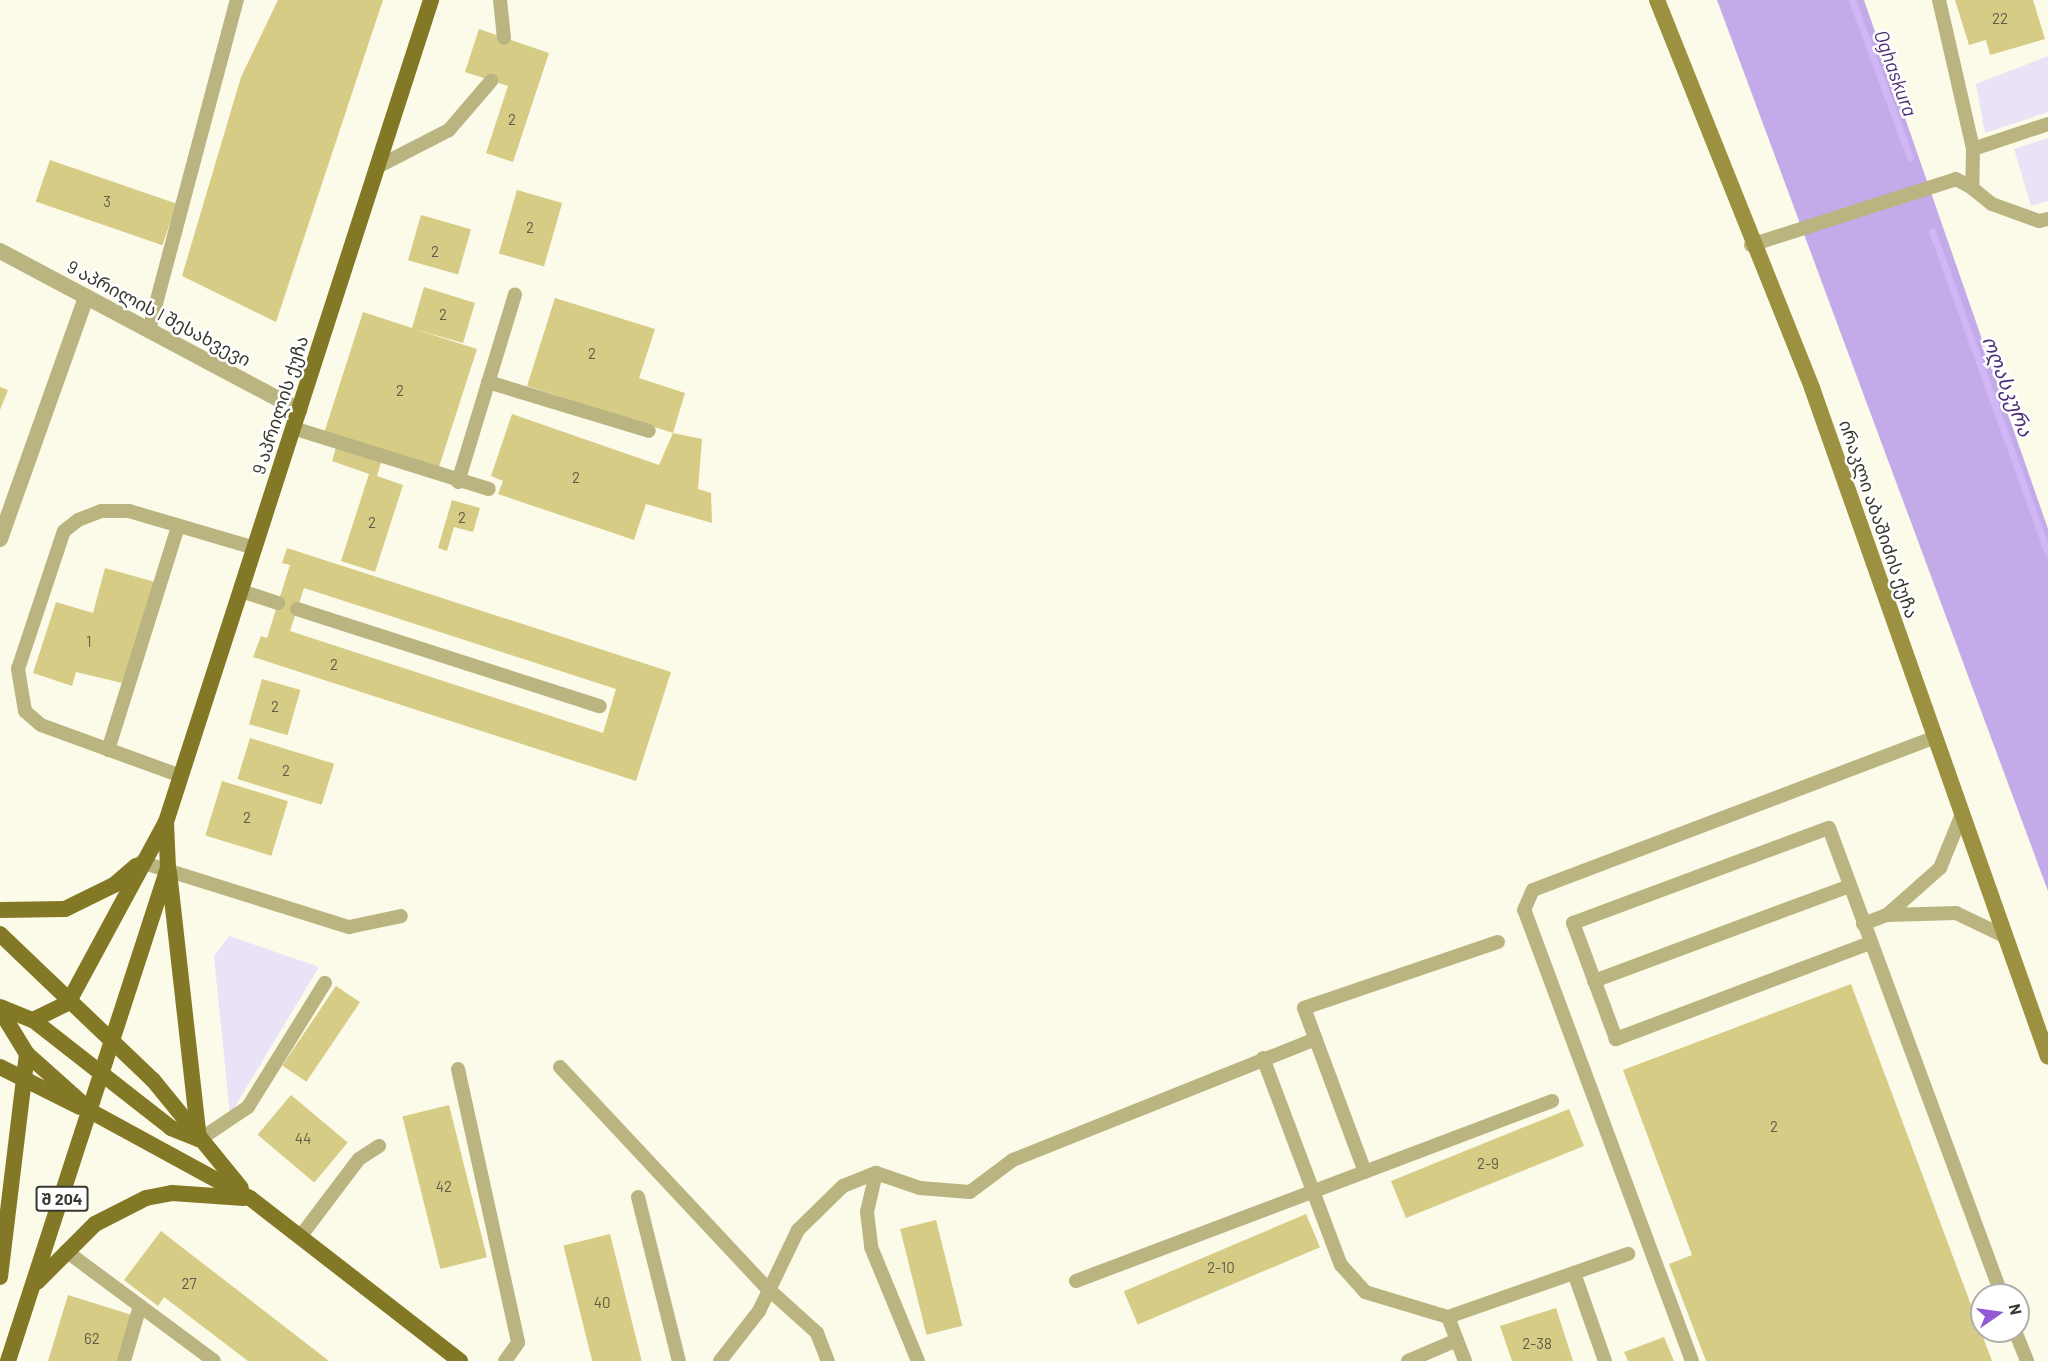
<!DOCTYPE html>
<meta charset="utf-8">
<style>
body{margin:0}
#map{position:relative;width:2048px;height:1361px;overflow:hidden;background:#fcfae8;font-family:Barlow,"Noto Sans Georgian",sans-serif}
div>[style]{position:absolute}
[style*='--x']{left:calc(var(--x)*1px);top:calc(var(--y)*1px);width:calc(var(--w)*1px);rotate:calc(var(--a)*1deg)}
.green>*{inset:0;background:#eae2f7}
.forest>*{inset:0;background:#c3aae8}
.stream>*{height:7px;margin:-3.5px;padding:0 3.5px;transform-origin:3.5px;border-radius:3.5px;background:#cfb6f4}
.building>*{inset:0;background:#d6cc86;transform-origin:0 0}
.service>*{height:14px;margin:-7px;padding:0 7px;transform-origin:7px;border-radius:7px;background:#bab481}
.minor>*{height:16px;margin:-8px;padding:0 8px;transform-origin:8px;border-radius:8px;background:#bab481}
.secondary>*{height:16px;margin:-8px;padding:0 8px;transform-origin:8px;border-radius:8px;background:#9c9141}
.primary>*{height:16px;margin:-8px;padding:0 8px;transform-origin:8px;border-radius:8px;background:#837825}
span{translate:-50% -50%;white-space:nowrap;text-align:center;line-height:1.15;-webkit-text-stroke:5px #fff;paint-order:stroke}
.number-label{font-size:15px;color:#605d46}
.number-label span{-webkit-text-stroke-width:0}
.shield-label span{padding:2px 4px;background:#fff;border:2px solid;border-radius:4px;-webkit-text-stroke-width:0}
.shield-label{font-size:16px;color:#383831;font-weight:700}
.street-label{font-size:18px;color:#383831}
.water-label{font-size:20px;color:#512f77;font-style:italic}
.north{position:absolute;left:1970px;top:1283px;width:60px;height:60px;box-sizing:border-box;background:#fff;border:2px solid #afafad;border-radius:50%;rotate:77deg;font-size:16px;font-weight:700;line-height:24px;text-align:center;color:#383831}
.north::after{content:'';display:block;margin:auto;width:21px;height:27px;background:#925ad2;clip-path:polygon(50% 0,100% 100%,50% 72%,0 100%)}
</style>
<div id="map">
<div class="green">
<div style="clip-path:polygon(2048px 56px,2048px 112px,1985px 133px,1976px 84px)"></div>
<div style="clip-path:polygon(2048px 138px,2048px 201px,2031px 206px,2014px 149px)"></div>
<div style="clip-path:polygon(229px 936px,319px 967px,230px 1115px,214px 956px)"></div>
</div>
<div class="forest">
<div style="clip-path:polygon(1717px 0,1864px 0,2048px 529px,2048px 891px)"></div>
</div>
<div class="stream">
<div style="--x:1852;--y:0;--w:168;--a:69.8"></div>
<div style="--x:1932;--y:231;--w:343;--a:70.2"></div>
</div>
<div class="building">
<div style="clip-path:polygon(278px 0,383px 0,276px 322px,182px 276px,241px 77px)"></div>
<div style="clip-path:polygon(1955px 0,2033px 0,2045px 39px,1990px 55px,1986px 40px,1969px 45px)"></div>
<div style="clip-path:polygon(479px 29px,549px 53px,513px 162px,486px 153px,508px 86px,465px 72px)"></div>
<div style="left:50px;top:160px;width:134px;height:44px;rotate:19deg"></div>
<div style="left:517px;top:190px;width:47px;height:66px;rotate:16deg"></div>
<div style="left:421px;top:215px;width:52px;height:47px;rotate:16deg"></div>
<div style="clip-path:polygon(424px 287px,475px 303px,463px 343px,414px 329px,477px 349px,438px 470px,324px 433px,363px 312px,412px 328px)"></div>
<div style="clip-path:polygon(555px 298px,655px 329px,639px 378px,685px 393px,673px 433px,702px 439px,698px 489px,711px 493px,712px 523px,646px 504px,634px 540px,498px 494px,503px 481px,491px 476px,512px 414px,659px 465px,673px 433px,527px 386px)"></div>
<div style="clip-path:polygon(0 387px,8px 390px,0 410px)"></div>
<div style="clip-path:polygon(337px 444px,382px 459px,377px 476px,403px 485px,375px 572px,341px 561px,369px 474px,332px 461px)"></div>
<div style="clip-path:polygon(452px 500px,480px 508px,473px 532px,454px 527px,447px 551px,438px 548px)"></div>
<div style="clip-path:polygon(evenodd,287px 548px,671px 672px,636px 781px,253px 657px,261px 636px,267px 638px,290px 565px,282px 563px,287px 548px,304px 588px,616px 689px,603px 733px,290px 631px,304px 588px)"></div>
<div style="clip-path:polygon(105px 568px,155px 582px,122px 683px,76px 672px,72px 686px,33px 673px,56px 602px,93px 613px)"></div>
<div style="left:262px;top:679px;width:40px;height:47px;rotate:16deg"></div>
<div style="left:250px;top:738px;width:88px;height:43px;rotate:17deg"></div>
<div style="left:222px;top:781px;width:69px;height:57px;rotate:17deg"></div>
<div style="clip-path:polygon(1851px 984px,1992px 1361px,1706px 1361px,1669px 1264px,1692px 1255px,1623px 1070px)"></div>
<div style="left:336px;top:986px;width:29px;height:96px;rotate:34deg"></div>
<div style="left:291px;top:1095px;width:74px;height:52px;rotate:40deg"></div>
<div style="left:449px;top:1105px;width:157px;height:48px;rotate:76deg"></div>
<div style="left:1569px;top:1109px;width:40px;height:192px;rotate:68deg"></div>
<div style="left:1306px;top:1214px;width:36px;height:198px;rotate:67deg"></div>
<div style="left:936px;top:1220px;width:109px;height:37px;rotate:76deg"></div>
<div style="clip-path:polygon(161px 1231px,329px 1361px,248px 1361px,164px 1297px,158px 1306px,124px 1280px)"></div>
<div style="left:610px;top:1234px;width:131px;height:48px;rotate:76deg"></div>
<div style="clip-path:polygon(68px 1295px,135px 1316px,122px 1361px,48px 1361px)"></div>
<div style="clip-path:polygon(1556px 1308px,1573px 1361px,1512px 1361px,1500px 1326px)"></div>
<div style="clip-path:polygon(1664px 1337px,1674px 1361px,1628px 1361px,1624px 1352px)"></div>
</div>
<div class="service">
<div style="--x:500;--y:0;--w:38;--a:84"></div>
<div style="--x:1939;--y:0;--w:153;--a:77.1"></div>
<div style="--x:1973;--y:149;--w:39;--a:91"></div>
<div style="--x:1972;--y:188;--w:26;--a:39"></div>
<div style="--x:1992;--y:204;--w:50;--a:19.9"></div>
<div style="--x:2039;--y:221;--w:9;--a:-13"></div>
<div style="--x:1973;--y:149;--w:79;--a:-18.4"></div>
<div style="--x:377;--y:167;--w:81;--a:-27.2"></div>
<div style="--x:449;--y:130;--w:65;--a:-49.4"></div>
<div style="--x:1751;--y:245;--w:215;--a:-17.8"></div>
<div style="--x:1956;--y:179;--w:18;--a:29"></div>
<div style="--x:149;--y:330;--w:342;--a:-75.1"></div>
<div style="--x:488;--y:382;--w:168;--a:16.9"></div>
<div style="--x:293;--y:428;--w:205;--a:17.3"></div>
<div style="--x:458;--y:482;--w:196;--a:-73.1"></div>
<div style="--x:241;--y:591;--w:39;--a:18"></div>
<div style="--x:297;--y:609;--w:318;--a:17.8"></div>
<div style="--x:108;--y:750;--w:235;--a:-72.6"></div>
<div style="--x:181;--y:776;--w:149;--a:-160"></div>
<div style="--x:41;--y:725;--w:21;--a:-139"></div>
<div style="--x:25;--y:711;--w:43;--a:-99.5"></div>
<div style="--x:18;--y:669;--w:145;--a:-71.6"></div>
<div style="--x:64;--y:531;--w:18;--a:-38"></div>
<div style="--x:78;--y:520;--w:25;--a:-21"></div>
<div style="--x:101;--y:511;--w:28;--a:0"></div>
<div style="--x:129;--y:511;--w:131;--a:16.4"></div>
<div style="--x:141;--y:862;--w:218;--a:17.4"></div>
<div style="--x:349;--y:927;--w:53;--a:-11.9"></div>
<div style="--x:1887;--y:915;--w:71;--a:-41.6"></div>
<div style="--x:1940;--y:868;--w:58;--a:-67.8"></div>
<div style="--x:1863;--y:924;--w:26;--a:-21"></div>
<div style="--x:1887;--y:915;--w:69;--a:-1.7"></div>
<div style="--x:1956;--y:913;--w:55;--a:25.6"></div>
<div style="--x:1870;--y:943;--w:272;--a:159.3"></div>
<div style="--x:1616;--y:1039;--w:124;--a:-110.3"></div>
<div style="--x:1573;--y:923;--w:273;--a:-20.4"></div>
<div style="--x:1829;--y:828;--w:498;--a:69.7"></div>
<div style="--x:1594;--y:981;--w:272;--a:-20.4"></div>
<div style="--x:1263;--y:1058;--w:221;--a:69.4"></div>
<div style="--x:1341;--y:1265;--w:36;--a:48"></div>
<div style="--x:1365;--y:1292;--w:87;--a:16.8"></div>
<div style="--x:1448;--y:1317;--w:47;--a:68.9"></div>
<div style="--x:560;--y:1067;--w:301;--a:46.9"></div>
<div style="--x:766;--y:1287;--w:69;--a:42"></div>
<div style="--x:817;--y:1333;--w:30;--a:69"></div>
<div style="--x:458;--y:1069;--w:280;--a:77.6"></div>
<div style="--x:518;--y:1343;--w:22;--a:126"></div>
<div style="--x:199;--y:1140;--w:59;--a:-34"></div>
<div style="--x:248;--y:1107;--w:146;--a:-58.2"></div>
<div style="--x:1365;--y:1172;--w:175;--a:-110.4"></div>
<div style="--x:1304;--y:1008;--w:205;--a:-18.8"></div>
<div style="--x:876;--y:1173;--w:40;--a:103"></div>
<div style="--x:867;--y:1212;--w:35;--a:83"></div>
<div style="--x:871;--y:1247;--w:123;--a:67.6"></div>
<div style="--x:638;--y:1197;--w:169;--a:76"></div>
<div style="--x:300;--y:1237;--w:98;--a:-52.9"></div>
<div style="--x:359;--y:1159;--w:24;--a:-33"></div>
<div style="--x:66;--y:1251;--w:184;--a:36.6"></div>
<div style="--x:1574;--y:1273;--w:93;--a:70.6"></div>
<div style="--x:1076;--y:1281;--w:509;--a:-20.71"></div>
<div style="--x:1448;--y:1317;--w:191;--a:-19.3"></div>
<div style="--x:2015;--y:1331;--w:32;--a:68"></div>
<div style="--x:124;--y:1361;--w:57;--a:-73.8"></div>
<div style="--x:720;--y:1361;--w:63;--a:-52"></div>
<div style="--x:759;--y:1311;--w:90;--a:-64.3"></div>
<div style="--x:798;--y:1230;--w:63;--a:-44.4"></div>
<div style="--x:843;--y:1186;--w:35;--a:-22"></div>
<div style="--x:876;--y:1173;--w:46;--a:18.8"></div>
<div style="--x:920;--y:1188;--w:50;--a:4.6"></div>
<div style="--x:970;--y:1192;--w:54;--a:-36.7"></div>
<div style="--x:1013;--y:1160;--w:326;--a:-21.8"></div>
<div style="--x:1408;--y:1361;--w:53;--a:-23.2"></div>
<div style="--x:1692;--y:1361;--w:481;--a:-110.4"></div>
<div style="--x:1524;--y:910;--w:22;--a:-66"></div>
<div style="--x:1533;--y:890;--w:430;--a:-20.8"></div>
</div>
<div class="minor">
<div style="--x:0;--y:251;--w:339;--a:28"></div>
<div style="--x:0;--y:539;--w:257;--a:-70.4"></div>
</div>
<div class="secondary">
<div style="--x:1657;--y:0;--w:418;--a:68.2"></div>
<div style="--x:1812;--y:388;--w:709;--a:70.57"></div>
</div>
<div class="primary">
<div style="--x:169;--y:872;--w:269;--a:83.6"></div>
<div style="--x:0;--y:910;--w:65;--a:-0.9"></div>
<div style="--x:65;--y:909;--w:55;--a:-26.1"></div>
<div style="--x:114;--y:885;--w:29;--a:-41"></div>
<div style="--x:0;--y:934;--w:211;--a:43.7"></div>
<div style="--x:153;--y:1080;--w:139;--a:50.8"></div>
<div style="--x:0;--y:1007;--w:35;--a:22"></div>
<div style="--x:33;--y:1020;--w:175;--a:38"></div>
<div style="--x:171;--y:1128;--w:29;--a:22"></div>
<div style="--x:0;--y:1010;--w:52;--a:58.5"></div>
<div style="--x:27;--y:1054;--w:87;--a:41.7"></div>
<div style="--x:92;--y:1112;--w:180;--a:28.6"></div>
<div style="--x:250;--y:1198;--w:266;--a:37.8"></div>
<div style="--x:33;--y:1020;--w:39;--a:-26"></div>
<div style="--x:68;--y:1003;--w:206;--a:-61.6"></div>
<div style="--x:166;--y:822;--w:864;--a:-72.13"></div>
<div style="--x:0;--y:1067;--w:89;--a:26.6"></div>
<div style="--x:0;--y:1277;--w:225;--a:-83.1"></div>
<div style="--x:37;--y:1282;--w:82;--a:-45"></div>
<div style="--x:95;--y:1224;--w:57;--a:-27"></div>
<div style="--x:146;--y:1198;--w:26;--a:-11"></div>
<div style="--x:172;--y:1193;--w:72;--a:4"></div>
<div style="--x:8;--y:1361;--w:518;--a:-72.02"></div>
<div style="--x:168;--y:868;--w:45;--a:-92.5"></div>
</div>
<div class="number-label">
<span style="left:2000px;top:19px">22</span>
<span style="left:512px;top:120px">2</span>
<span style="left:107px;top:202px">3</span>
<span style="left:530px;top:228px">2</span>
<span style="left:435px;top:252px">2</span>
<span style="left:443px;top:315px">2</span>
<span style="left:592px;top:354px">2</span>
<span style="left:400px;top:391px">2</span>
<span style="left:576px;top:478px">2</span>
<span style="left:462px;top:518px">2</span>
<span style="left:372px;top:523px">2</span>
<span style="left:89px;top:642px">1</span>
<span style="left:334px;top:665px">2</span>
<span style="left:275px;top:707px">2</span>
<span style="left:286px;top:771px">2</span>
<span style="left:247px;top:818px">2</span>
<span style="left:1774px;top:1127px">2</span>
<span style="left:303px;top:1139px">44</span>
<span style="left:1488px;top:1164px">2-9</span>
<span style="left:444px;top:1187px">42</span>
<span style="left:1221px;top:1268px">2-10</span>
<span style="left:189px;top:1284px">27</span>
<span style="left:602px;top:1303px">40</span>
<span style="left:92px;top:1339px">62</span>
<span style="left:1537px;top:1344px">2-38</span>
</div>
<div class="shield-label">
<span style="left:62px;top:1199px">შ 204</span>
</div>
<div class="street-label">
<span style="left:159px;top:313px;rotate:28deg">9 აპრილის I შესახვევი</span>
<span style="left:280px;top:405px;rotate:-72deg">9 აპრილის ქუჩა</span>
<span style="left:1879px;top:519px;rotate:71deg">ირაკლი აბაშიძის ქუჩა</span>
</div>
<div class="water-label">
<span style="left:1896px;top:73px;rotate:70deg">Oghaskura</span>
<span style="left:2008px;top:386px;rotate:69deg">ოღასკურა</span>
</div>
<div class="north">N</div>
</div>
